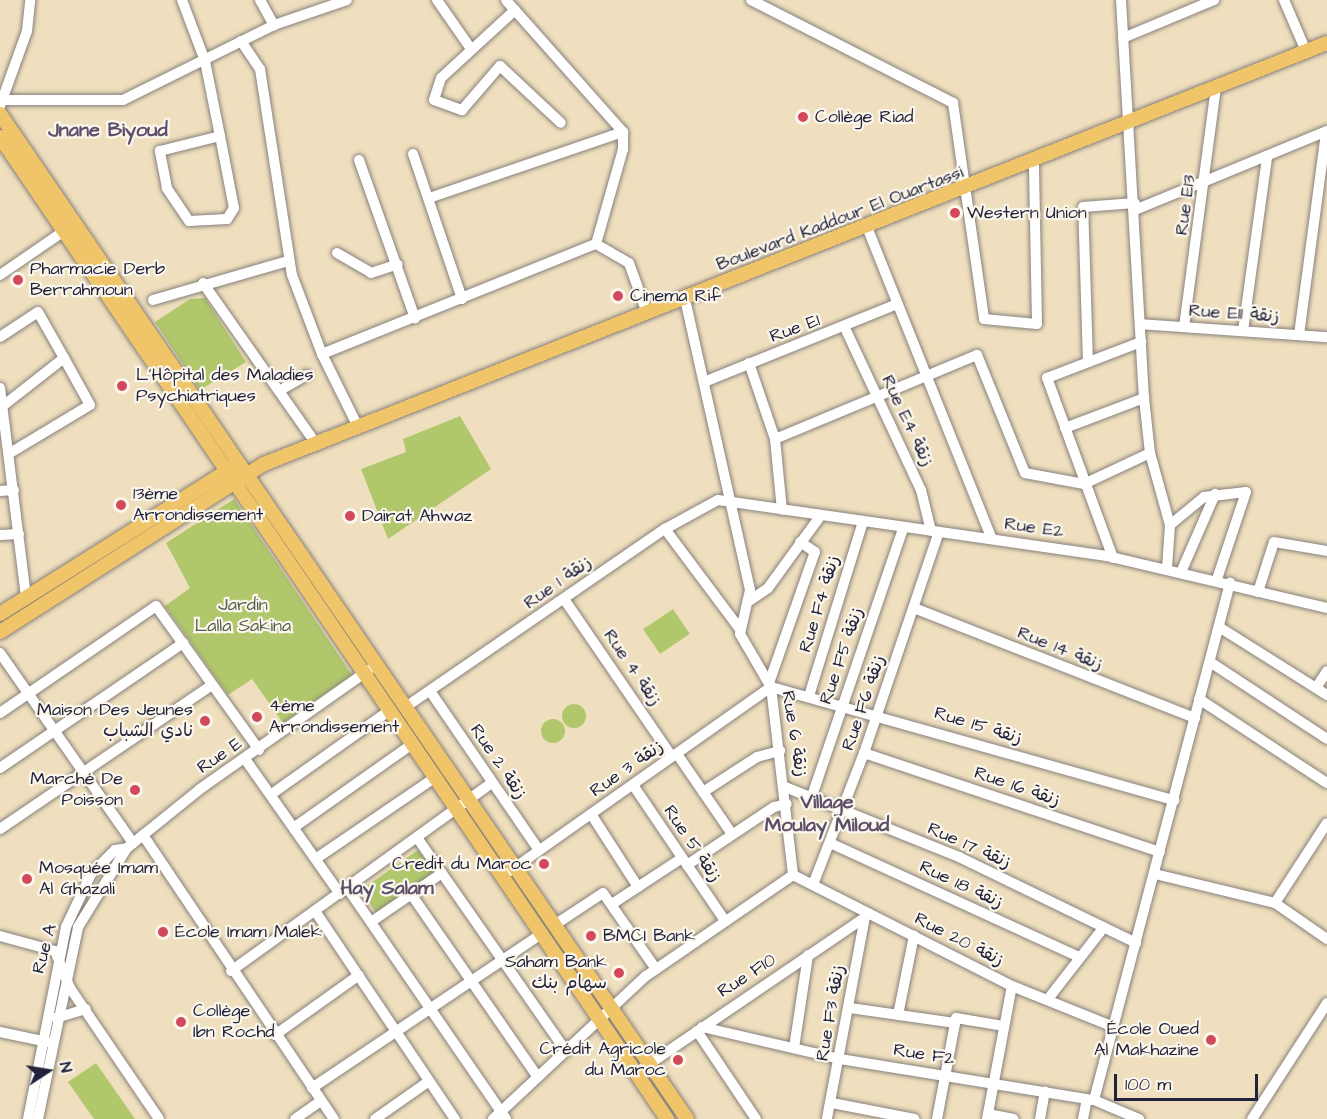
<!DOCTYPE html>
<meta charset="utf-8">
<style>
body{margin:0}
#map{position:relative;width:1327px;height:1119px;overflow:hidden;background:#efdfbe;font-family:"Architects Daughter","Playpen Sans Arabic",sans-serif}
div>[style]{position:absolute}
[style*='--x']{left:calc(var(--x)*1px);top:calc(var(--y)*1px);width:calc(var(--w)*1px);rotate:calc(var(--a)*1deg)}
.green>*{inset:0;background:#b0c76c;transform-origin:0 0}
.round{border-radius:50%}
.roads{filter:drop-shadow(0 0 2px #88807c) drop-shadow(0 0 2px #88807c)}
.minor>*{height:10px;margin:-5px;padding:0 5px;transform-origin:5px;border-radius:5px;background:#fff}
.major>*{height:14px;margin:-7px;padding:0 7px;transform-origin:7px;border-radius:7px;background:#f0c469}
.dots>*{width:16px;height:16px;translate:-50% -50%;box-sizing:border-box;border:3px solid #fbf7ec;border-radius:50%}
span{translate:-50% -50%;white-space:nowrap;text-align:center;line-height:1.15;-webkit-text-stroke:4.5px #fbf7ec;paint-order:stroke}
.poi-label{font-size:18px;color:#22223b}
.left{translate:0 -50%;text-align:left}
.right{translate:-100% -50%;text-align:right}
.street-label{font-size:18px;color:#22223b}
.park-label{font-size:18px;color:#545c4c}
.neighbourhood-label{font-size:20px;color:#5b4f6b;font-weight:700}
.north{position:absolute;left:18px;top:1041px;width:60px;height:60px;-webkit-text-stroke:4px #fbf7ec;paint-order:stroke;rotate:78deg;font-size:16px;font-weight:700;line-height:24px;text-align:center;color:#22223b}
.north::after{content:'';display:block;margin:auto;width:21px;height:27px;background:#22223b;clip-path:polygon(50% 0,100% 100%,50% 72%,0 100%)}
.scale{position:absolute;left:1114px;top:1074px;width:144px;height:27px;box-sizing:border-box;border:3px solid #22223b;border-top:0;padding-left:8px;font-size:18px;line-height:21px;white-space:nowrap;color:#22223b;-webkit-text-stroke:4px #fbf7ec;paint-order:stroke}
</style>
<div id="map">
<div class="green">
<div style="clip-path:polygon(205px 298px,246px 362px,200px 390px,155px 322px,190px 299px)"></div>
<div style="clip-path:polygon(460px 416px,491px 469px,388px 539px,361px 469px,406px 452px,403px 439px)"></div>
<div style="clip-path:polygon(234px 499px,352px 675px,283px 723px,252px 679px,228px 695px,165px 606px,190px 588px,166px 543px)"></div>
<div style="left:673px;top:609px;width:30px;height:36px;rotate:56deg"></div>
<div class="round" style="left:562px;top:704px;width:24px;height:24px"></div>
<div class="round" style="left:541px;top:719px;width:24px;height:24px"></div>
<div style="left:418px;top:850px;width:29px;height:70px;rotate:55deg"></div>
<div style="clip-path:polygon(96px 1063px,135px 1119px,94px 1119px,68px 1082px)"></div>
</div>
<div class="roads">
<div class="minor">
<div style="--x:182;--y:0;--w:65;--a:69.3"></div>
<div style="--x:205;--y:61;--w:76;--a:78.7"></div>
<div style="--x:220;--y:136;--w:73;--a:79"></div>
<div style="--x:234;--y:208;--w:13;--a:122"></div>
<div style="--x:227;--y:219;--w:38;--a:177"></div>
<div style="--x:189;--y:221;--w:40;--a:-124"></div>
<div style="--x:167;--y:188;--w:38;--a:-101"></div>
<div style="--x:160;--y:151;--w:62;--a:-14"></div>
<div style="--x:260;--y:0;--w:29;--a:61"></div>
<div style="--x:437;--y:0;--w:60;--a:55.2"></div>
<div style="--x:751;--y:0;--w:227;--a:27"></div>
<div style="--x:953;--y:103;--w:218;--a:81.8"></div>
<div style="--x:984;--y:319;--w:53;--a:5.4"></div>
<div style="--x:1037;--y:324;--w:163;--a:-91.1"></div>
<div style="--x:1121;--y:0;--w:399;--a:86.7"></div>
<div style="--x:1144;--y:398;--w:55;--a:83.8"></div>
<div style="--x:1150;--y:453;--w:75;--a:74.5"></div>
<div style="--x:1284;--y:0;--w:56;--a:66.7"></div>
<div style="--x:515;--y:10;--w:100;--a:137.4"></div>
<div style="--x:441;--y:78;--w:23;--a:108"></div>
<div style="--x:434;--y:100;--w:30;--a:20"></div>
<div style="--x:462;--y:110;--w:58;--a:-49.2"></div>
<div style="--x:500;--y:66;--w:83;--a:43.1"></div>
<div style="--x:1123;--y:38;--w:99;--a:-22.7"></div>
<div style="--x:241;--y:41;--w:34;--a:56"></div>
<div style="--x:260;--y:69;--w:208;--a:81.2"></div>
<div style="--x:292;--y:275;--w:85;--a:69.2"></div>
<div style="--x:322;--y:354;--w:81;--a:63.7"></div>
<div style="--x:2;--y:100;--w:121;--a:0"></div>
<div style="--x:123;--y:100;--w:169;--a:-26.4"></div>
<div style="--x:274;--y:25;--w:77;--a:-18.9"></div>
<div style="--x:0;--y:106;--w:80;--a:-70.2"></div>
<div style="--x:27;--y:31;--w:31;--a:-84"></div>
<div style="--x:413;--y:154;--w:153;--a:71.3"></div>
<div style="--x:359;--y:160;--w:168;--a:70.5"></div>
<div style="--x:429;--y:198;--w:205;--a:-18.8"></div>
<div style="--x:1135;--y:210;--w:208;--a:-22.4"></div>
<div style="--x:867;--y:227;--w:336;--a:68.2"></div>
<div style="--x:596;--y:244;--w:38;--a:30"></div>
<div style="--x:629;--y:263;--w:53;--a:70.2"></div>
<div style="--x:337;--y:253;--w:39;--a:30"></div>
<div style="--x:371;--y:273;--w:28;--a:-18"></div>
<div style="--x:0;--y:275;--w:78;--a:-34.5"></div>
<div style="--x:203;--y:283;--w:197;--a:54.9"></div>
<div style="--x:685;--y:299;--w:298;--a:77.4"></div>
<div style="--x:750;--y:590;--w:45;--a:102.8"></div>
<div style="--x:740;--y:634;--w:61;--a:59.7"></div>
<div style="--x:771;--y:687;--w:189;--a:83.3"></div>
<div style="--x:153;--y:300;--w:141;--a:-16.1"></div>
<div style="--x:1140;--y:324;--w:187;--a:4"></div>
<div style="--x:1184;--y:327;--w:242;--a:-82.4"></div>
<div style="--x:845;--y:328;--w:179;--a:64.9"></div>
<div style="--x:921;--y:490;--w:42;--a:76.3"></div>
<div style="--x:1243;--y:331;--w:176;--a:-82.1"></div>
<div style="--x:1299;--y:335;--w:205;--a:-82.4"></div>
<div style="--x:0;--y:337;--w:45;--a:-33.3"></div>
<div style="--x:38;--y:312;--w:53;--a:60.5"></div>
<div style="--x:64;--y:358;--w:76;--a:141.9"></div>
<div style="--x:322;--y:354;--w:295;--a:-21.9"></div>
<div style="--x:596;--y:244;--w:99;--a:-74.1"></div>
<div style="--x:623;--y:149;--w:17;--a:-90"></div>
<div style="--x:623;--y:132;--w:176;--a:-131.6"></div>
<div style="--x:1088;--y:362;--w:155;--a:-91.8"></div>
<div style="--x:1083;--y:207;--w:52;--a:-4.4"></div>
<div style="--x:749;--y:363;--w:80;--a:71.1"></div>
<div style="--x:775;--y:439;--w:71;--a:84.4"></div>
<div style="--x:704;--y:382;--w:208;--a:-22"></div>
<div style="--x:0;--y:388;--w:211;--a:82.9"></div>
<div style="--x:279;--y:391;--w:32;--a:-30"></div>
<div style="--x:1065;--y:428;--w:85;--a:-20.8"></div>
<div style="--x:775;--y:439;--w:219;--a:-22.6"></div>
<div style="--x:977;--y:355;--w:127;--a:67.9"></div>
<div style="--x:1025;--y:473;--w:60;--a:10.6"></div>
<div style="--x:1084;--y:484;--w:73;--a:-25.2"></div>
<div style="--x:10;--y:453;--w:93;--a:-31"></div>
<div style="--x:90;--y:405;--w:54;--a:-119"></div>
<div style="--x:0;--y:491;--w:14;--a:-4"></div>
<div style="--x:665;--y:529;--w:124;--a:53.2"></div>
<div style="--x:0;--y:535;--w:19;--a:-3"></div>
<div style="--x:1113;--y:558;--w:192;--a:-110.1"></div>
<div style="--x:1047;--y:378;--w:101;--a:-21"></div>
<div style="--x:1167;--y:568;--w:43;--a:-86"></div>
<div style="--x:1170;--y:525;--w:44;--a:-39.5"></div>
<div style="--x:1204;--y:497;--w:42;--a:-6.8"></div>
<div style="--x:1246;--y:492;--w:92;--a:108.4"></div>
<div style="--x:1182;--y:570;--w:83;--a:-66.5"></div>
<div style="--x:1258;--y:592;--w:52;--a:-72.3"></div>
<div style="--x:1274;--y:542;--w:54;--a:9.6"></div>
<div style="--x:564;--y:599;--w:191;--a:55.6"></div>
<div style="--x:749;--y:601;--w:23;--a:-34"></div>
<div style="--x:768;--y:588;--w:90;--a:-54"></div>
<div style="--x:914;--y:608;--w:302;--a:21.4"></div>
<div style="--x:1219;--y:627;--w:128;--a:32.2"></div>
<div style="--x:0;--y:653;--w:232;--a:55"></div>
<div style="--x:1210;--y:662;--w:140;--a:33.3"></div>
<div style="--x:769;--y:683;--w:139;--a:-70.7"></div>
<div style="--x:815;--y:552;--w:18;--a:-146"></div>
<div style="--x:1316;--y:688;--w:20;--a:-57"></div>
<div style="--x:430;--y:691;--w:193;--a:55.6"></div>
<div style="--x:809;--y:696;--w:182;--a:-72.8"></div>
<div style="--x:1199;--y:699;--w:153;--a:33.3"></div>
<div style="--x:407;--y:706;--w:313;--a:-34.5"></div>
<div style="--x:665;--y:529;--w:60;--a:-28.7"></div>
<div style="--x:718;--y:500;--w:393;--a:8.2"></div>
<div style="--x:1107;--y:556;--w:226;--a:13.3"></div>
<div style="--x:0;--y:713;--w:189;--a:-34.4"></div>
<div style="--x:156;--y:606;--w:177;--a:54.4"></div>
<div style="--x:864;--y:753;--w:312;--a:18.5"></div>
<div style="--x:677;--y:754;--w:97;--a:55.5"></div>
<div style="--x:245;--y:759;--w:165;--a:54.9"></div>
<div style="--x:0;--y:768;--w:222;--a:-34.3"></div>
<div style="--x:633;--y:785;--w:164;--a:55.9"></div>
<div style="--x:785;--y:787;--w:188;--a:21.9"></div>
<div style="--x:959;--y:857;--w:197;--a:25.9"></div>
<div style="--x:703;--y:792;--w:64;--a:-32.9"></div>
<div style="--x:757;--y:757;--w:24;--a:-15"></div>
<div style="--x:273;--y:793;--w:142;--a:-35.3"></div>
<div style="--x:812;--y:796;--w:283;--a:-71.2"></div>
<div style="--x:591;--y:814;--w:87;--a:57.2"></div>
<div style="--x:296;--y:826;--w:141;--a:-35.2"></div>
<div style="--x:0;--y:829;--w:256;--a:-34.2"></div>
<div style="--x:143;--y:835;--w:342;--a:56.1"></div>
<div style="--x:418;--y:839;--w:255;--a:55.1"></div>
<div style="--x:830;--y:843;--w:274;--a:24.6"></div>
<div style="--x:317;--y:858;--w:140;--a:-34.3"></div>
<div style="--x:687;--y:865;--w:105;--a:-33.7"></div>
<div style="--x:774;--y:807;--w:13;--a:-13"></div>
<div style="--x:510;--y:871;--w:319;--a:-35.2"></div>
<div style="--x:771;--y:687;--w:419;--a:15.7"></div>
<div style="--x:1155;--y:874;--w:123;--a:13.6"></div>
<div style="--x:1275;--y:903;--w:63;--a:34.7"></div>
<div style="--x:793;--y:875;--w:246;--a:26.9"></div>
<div style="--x:1012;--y:986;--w:110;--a:21.9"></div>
<div style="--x:814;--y:882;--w:138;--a:-68.8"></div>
<div style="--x:864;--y:753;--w:233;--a:-71.3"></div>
<div style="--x:348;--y:889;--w:279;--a:55.5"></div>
<div style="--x:411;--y:894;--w:221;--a:55.3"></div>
<div style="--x:1275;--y:903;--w:95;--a:-57"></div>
<div style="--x:612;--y:904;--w:84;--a:-33.3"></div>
<div style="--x:315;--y:911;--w:251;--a:56.1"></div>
<div style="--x:371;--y:922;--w:86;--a:-34.6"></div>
<div style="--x:556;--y:924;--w:56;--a:-33.4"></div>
<div style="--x:603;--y:893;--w:93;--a:55.1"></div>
<div style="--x:0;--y:936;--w:57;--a:15.3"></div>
<div style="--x:55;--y:951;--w:40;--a:68"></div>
<div style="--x:70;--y:988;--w:158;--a:55.8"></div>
<div style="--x:231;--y:971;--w:322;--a:-35.8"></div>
<div style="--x:1048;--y:999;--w:91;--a:-52.1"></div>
<div style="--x:850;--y:1008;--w:106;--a:8.1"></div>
<div style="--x:898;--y:1015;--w:81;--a:-78.6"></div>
<div style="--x:56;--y:1018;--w:31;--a:-17"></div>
<div style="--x:702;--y:1027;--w:142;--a:13.1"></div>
<div style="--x:840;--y:1059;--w:257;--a:9.2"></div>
<div style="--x:1094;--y:1100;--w:49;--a:22.9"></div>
<div style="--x:697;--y:1031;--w:106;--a:56.2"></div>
<div style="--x:0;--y:1032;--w:48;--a:12"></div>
<div style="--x:275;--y:1035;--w:103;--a:-35.5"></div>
<div style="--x:794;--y:1048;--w:94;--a:-81.4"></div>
<div style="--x:636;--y:1073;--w:276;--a:-34.2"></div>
<div style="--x:312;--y:1088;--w:276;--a:-33.9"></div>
<div style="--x:1094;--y:1100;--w:535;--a:-75.26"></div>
<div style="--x:832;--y:1103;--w:84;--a:11"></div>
<div style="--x:988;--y:1114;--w:26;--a:11"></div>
<div style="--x:827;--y:1118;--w:206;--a:-79.3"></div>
<div style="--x:28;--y:1119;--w:196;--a:-78.8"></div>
<div style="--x:66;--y:927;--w:59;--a:-64.7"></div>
<div style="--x:91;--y:874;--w:34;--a:-45"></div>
<div style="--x:115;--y:850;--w:12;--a:-9"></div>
<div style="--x:38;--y:1119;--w:196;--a:-78.2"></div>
<div style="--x:78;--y:927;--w:93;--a:-58.2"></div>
<div style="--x:127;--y:848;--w:94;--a:-38.9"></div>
<div style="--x:200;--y:789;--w:207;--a:-35.2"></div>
<div style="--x:295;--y:1119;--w:32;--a:-35"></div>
<div style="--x:375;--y:1119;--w:66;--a:-35.1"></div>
<div style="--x:493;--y:1119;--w:209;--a:-43.1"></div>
<div style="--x:646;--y:976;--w:178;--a:-34.5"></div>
<div style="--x:937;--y:1119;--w:103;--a:-79.3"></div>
<div style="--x:956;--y:1018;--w:49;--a:9.5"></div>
<div style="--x:987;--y:1119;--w:135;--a:-79.4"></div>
<div style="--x:1040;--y:1119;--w:28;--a:-80"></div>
<div style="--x:1083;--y:1119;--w:20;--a:-79"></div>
<div style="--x:1252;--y:1119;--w:138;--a:-57.1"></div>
</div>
<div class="major">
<div style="--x:0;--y:114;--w:1217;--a:55.64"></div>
<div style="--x:0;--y:137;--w:1187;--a:55.81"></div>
<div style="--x:0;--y:614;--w:275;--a:-32.2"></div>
<div style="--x:0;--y:632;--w:313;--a:-32.5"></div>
<div style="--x:264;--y:464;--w:1143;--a:-21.61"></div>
</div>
</div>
<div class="dots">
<div style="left:803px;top:117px;background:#d1495b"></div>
<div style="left:955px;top:213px;background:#d1495b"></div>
<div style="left:18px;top:280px;background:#d1495b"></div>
<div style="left:618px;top:296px;background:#d1495b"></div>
<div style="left:122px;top:386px;background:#d1495b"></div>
<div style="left:121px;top:505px;background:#d1495b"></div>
<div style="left:350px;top:516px;background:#d1495b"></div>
<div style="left:257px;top:717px;background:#d1495b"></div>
<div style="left:205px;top:721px;background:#d1495b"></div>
<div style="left:135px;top:790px;background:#d1495b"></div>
<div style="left:544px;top:864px;background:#d1495b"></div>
<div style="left:27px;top:879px;background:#d1495b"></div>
<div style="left:163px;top:932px;background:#d1495b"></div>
<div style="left:591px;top:936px;background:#d1495b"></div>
<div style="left:619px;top:973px;background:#d1495b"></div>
<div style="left:181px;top:1022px;background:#d1495b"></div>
<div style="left:1211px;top:1040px;background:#d1495b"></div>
<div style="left:678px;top:1060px;background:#d1495b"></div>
</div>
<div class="poi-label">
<span class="left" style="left:815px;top:117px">Collège Riad</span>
<span class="left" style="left:967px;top:213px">Western Union</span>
<span class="left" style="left:30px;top:280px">Pharmacie Derb<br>Berrahmoun</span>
<span class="left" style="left:630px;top:296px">Cinema Rif</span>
<span class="left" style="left:136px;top:386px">L'Hôpital des Maladies<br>Psychiatriques</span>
<span class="left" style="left:133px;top:505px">13ème<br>Arrondissement</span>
<span class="left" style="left:362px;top:516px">Dairat Ahwaz</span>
<span class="left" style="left:269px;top:717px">4ème<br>Arrondissement</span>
<span class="right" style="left:193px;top:721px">Maison Des Jeunes<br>نادي الشباب</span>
<span class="right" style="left:123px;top:790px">Marché De<br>Poisson</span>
<span class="right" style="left:532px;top:864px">Credit du Maroc</span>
<span class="left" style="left:39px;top:879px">Mosquée Imam<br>Al Ghazali</span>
<span class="left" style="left:175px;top:932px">École Imam Malek</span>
<span class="left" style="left:603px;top:936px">BMCI Bank</span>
<span class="right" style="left:607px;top:973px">Saham Bank<br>سهام بنك</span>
<span class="left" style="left:193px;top:1022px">Collège<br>Ibn Rochd</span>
<span class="right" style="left:1199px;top:1040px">École Oued<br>Al Makhazine</span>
<span class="right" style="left:666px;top:1060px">Crédit Agricole<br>du Maroc</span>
</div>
<div class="street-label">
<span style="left:1186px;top:205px;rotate:-82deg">Rue E13</span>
<span style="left:840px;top:219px;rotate:-21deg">Boulevard Kaddour El Ouartassi</span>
<span style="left:1234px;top:314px;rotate:4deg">Rue E11 زنقة</span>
<span style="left:795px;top:329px;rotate:-20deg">Rue E1</span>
<span style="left:907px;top:421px;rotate:65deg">Rue E4 زنقة</span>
<span style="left:1034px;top:528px;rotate:8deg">Rue E2</span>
<span style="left:558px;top:583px;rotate:-35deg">Rue 1 زنقة</span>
<span style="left:820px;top:604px;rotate:-73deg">Rue F4 زنقة</span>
<span style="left:1060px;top:649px;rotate:22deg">Rue 14 زنقة</span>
<span style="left:842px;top:656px;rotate:-71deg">Rue F5 زنقة</span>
<span style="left:632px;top:668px;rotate:56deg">Rue 4 زنقة</span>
<span style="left:864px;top:703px;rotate:-71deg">Rue F6 زنقة</span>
<span style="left:978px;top:726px;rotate:17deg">Rue 15 زنقة</span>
<span style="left:794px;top:734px;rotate:81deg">Rue 6 زنقة</span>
<span style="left:220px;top:756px;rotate:-34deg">Rue E</span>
<span style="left:498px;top:762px;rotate:56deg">Rue 2 زنقة</span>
<span style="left:627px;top:769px;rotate:-35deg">Rue 3 زنقة</span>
<span style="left:1017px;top:787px;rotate:19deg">Rue 16 زنقة</span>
<span style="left:692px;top:844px;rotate:56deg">Rue 5 زنقة</span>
<span style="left:969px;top:846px;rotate:24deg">Rue 17 زنقة</span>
<span style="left:961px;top:885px;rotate:25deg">Rue 18 زنقة</span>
<span style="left:959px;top:940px;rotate:27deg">Rue 20 زنقة</span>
<span style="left:45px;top:949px;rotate:-75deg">Rue A</span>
<span style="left:747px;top:976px;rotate:-33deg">Rue F10</span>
<span style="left:831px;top:1013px;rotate:-80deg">Rue F3 زنقة</span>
<span style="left:924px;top:1055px;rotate:9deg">Rue F2</span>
</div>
<div class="park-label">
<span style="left:243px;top:616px">Jardin<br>Lalla Sakina</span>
</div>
<div class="neighbourhood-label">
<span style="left:108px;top:130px">Jnane Biyoud</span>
<span style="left:827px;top:814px">Village<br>Moulay Miloud</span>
<span style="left:387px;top:888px">Hay Salam</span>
</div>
<div class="north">N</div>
<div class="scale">100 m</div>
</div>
